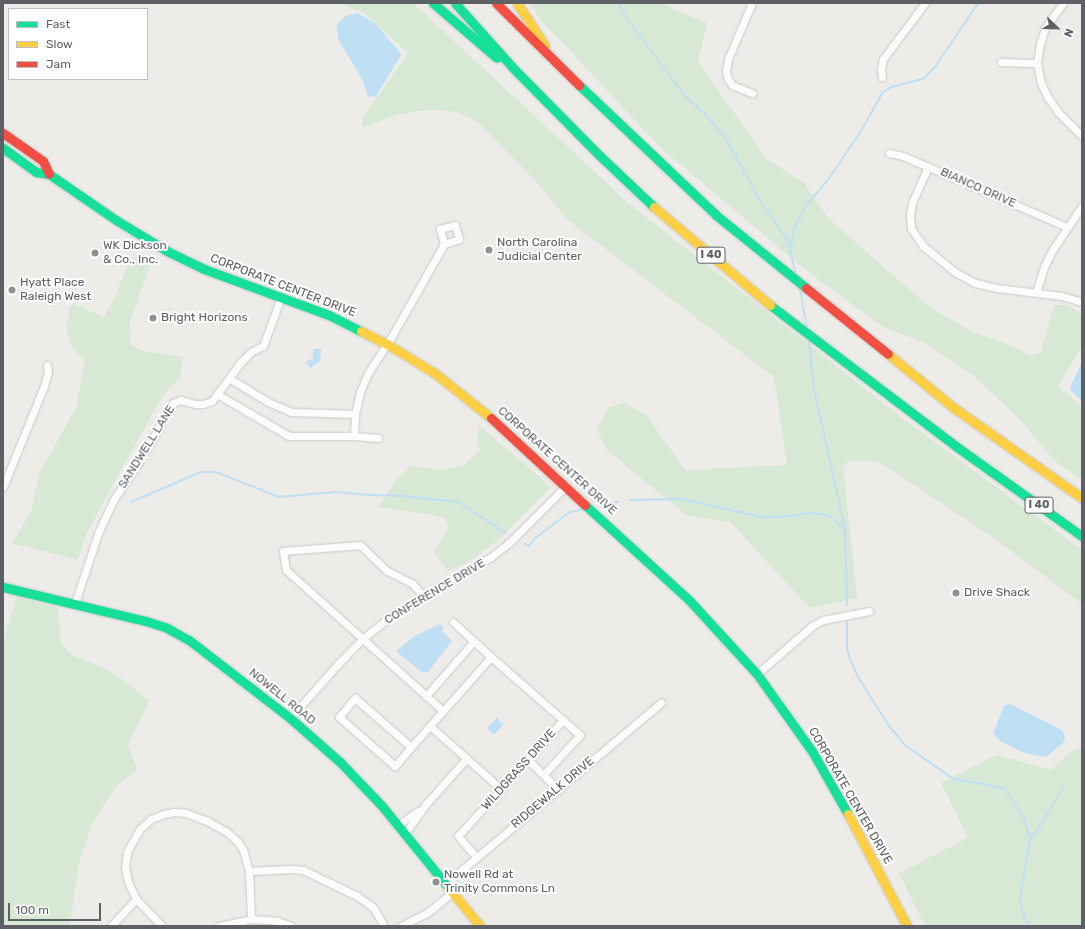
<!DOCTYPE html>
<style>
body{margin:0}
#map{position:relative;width:1085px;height:929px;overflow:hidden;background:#edece8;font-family:Rubik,sans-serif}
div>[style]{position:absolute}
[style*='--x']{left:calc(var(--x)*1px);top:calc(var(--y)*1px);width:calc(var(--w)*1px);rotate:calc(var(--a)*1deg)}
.green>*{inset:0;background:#d7e8d4}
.water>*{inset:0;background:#bfdff5}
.stream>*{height:2px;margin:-1px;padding:0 1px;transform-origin:1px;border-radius:1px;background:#bfdff5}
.roads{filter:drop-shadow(0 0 1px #c9caca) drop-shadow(0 0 1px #c9caca)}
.street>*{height:7px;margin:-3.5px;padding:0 3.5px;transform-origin:3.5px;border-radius:3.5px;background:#fcfcfc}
.fast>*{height:9px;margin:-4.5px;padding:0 4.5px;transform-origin:4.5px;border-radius:4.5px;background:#16e098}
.slow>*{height:9px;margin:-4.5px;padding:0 4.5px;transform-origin:4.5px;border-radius:4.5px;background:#ffcf43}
.jam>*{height:9px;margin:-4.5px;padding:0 4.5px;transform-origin:4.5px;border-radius:4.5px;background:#f24e42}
.dots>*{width:11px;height:11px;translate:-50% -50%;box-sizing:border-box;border:2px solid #fff;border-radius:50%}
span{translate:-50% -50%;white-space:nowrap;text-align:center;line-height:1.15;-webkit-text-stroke:4px #fff;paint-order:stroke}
.shield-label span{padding:1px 3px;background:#fff;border:1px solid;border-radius:3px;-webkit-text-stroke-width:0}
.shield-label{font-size:11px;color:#5d6165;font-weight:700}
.street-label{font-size:12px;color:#5d6165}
.poi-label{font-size:12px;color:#5d6165}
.left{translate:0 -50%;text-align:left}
.frame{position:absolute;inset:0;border:4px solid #5d6165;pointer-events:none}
.legend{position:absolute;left:8px;top:8px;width:140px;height:72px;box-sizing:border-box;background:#fff;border:1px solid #bec0c1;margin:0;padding:5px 7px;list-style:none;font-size:12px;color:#5d6165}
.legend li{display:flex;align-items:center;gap:8px;height:20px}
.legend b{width:20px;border:1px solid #bec0c1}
.north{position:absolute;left:1037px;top:8px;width:40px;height:40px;-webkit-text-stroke:3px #fff;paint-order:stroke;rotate:113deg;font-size:11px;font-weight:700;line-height:16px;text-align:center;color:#5d6165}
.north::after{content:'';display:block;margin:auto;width:14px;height:18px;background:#5d6165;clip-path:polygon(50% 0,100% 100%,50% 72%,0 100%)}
.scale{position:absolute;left:8px;top:903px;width:93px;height:18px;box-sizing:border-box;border:2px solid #5d6165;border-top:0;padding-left:5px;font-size:12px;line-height:14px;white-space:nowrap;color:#5d6165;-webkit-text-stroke:3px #fff;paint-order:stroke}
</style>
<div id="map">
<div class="green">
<div style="clip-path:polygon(338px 3px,413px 3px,628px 203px,906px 421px,1082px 550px,1082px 604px,988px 534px,878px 461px,848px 461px,843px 467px,857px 598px,810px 608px,730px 522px,686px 515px,607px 450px,597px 430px,608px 408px,625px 403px,647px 416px,685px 470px,787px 465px,774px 377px,569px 221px,531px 176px,478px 122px,458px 112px,438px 110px,415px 111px,393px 116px,363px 127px,362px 119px,408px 53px,364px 13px)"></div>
<div style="clip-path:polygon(529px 3px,659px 3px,707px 23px,698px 62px,767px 159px,805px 184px,828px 218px,927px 305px,970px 331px,1020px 349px,1029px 356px,1041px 352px,1054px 305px,1067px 305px,1082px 314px,1082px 346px,1058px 386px,1082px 407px,1082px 480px,1054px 460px,1021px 421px,975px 377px,923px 342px,883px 327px,807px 271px,662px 149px,541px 20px)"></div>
<div style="clip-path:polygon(135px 257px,151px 260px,149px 269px,130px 321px,130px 343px,142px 351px,183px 357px,180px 377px,163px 395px,87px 532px,78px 560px,12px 543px,31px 512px,39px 474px,76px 408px,85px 361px,73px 348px,66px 330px,71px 303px,104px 317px,115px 297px,127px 266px)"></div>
<div style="clip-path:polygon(479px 425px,551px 487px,498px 540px,466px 563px,448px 571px,434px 552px,448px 528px,446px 519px,435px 515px,378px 507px,397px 479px,411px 466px,438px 470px,463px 466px,480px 450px,477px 439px)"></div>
<div style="clip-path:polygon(17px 597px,58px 608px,61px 643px,72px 655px,101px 667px,122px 679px,149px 701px,128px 745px,137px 769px,115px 787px,92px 824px,78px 866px,70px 926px,3px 926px,3px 642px)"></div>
<div style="clip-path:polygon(1082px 748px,1082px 926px,925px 926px,899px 873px,968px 838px,941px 783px,997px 755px,1051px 770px,1071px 752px)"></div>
</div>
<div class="water">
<div style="clip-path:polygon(357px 13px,376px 24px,397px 49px,401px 55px,376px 96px,368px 97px,362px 79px,338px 39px,337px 24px,346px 16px)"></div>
<div style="clip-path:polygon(313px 349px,321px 349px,320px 361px,310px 368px,306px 362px,313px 358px)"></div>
<div style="clip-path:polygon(1081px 365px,1082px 365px,1082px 401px,1070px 390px,1071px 385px)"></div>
<div style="clip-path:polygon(440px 624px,443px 627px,442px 631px,452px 641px,428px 672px,423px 673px,396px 651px,415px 636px)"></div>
<div style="clip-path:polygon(1010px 704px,1062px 730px,1065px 736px,1064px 742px,1046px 757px,1025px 753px,1000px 741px,993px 734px,1004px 706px)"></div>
<div style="clip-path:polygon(497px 717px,499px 721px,504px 724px,494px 735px,487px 728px)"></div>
</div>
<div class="stream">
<div style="--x:617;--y:3;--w:34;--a:56"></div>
<div style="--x:636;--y:31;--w:83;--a:52.9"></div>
<div style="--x:686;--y:97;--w:25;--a:42"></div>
<div style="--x:705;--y:114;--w:34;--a:50"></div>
<div style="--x:727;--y:140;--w:69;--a:61.6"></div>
<div style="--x:760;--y:201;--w:47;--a:54.6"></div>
<div style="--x:787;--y:239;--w:34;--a:76"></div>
<div style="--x:791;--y:247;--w:17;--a:-80"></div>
<div style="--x:794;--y:230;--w:25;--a:-64"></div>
<div style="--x:805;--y:207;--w:39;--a:-50"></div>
<div style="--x:830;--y:177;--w:55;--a:-56"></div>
<div style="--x:861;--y:131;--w:45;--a:-60.6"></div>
<div style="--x:883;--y:92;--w:9;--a:-32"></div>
<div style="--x:891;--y:87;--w:33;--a:-14"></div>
<div style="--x:923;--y:79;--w:17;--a:-45"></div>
<div style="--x:935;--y:67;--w:77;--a:-56.1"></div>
<div style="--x:800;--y:289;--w:40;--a:80"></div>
<div style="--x:809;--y:342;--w:47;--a:83.9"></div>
<div style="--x:814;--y:389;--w:143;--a:77.5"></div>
<div style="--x:845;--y:529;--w:76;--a:88.5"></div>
<div style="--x:630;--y:500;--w:51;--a:-1.1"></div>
<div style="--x:681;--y:499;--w:83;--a:12.5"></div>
<div style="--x:762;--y:517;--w:31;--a:-2"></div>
<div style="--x:793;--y:516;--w:14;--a:-12"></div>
<div style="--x:807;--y:513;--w:15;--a:4"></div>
<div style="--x:822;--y:514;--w:11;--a:22"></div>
<div style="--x:832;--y:518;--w:18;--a:45"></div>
<div style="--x:131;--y:502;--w:76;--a:-23.2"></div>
<div style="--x:201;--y:472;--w:15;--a:0"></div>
<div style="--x:216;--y:472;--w:68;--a:21.6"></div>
<div style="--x:279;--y:497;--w:57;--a:-5"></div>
<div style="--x:336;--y:492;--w:36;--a:5"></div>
<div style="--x:372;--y:495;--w:32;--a:2"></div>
<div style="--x:404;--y:496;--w:54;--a:6.3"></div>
<div style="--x:458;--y:502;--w:57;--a:32.9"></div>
<div style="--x:599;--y:505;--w:19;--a:-9"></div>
<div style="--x:525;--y:544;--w:4;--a:27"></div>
<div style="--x:529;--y:546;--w:10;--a:-53"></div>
<div style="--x:535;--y:538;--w:44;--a:-36.6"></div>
<div style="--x:570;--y:512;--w:14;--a:-12"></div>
<div style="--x:847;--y:622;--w:26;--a:90"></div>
<div style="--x:847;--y:648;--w:11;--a:75"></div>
<div style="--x:850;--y:659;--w:20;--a:66"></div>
<div style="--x:858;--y:677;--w:58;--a:57.7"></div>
<div style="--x:889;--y:726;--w:25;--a:50"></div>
<div style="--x:905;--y:745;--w:54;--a:35.2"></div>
<div style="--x:949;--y:776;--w:10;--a:24"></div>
<div style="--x:958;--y:780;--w:42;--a:9.7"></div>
<div style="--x:999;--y:787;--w:5;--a:22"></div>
<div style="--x:1004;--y:789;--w:16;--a:52"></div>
<div style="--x:1014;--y:802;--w:22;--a:60"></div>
<div style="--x:1025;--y:821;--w:18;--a:74"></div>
<div style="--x:1030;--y:838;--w:61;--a:99.5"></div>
<div style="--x:1020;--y:898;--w:13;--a:81"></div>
<div style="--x:1022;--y:911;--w:17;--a:65"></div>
<div style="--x:1030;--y:838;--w:11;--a:-45"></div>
<div style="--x:1038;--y:830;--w:48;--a:-59.7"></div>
</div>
<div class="roads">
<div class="street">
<div style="--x:752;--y:3;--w:61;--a:113.2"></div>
<div style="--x:728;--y:59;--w:12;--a:99"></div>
<div style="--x:726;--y:71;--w:8;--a:76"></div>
<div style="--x:728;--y:79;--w:7;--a:56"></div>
<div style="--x:732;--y:85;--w:22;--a:22"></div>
<div style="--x:1063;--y:3;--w:31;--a:126"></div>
<div style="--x:1045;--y:28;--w:17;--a:107"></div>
<div style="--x:1040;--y:44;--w:19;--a:99"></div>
<div style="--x:1037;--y:63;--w:20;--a:79"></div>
<div style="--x:1041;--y:83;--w:17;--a:65"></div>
<div style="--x:1048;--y:98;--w:17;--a:54"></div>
<div style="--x:1058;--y:112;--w:34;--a:45"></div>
<div style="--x:1001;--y:62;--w:36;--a:2"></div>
<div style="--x:882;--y:77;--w:8;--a:-97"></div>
<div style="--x:881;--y:69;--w:10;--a:-79"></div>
<div style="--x:883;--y:59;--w:70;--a:-53.1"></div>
<div style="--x:889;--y:153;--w:14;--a:12"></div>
<div style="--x:903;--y:156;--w:179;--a:23.4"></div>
<div style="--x:928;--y:167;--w:39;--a:114"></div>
<div style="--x:912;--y:203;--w:13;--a:99"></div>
<div style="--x:910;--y:216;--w:12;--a:85"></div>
<div style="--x:911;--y:228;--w:22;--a:56"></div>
<div style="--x:923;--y:246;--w:41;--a:39.1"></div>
<div style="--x:955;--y:272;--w:23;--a:29"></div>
<div style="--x:975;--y:283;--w:23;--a:13"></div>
<div style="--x:997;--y:288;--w:65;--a:7"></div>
<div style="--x:1062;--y:296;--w:21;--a:17"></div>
<div style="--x:1036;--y:292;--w:28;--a:-72"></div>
<div style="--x:1045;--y:265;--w:18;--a:-63"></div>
<div style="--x:1053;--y:249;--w:52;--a:-56"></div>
<div style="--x:229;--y:378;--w:46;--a:31.6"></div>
<div style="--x:268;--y:402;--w:25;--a:23"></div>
<div style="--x:291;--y:412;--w:64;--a:1.8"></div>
<div style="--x:355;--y:414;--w:23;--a:-77"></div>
<div style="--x:360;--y:392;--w:21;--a:-67"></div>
<div style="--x:368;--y:373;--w:44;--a:-57"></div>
<div style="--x:392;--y:336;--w:106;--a:-60.5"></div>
<div style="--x:444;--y:244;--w:16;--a:-18"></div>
<div style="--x:459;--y:239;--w:15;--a:-106"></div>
<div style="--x:455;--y:225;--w:16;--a:165"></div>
<div style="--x:440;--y:229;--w:16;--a:75"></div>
<div style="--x:217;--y:394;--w:83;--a:30.3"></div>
<div style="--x:289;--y:436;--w:65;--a:0"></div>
<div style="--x:354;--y:436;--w:22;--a:-87"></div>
<div style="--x:354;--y:436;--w:24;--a:5"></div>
<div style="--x:3;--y:487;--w:109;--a:-67.9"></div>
<div style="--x:44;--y:386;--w:15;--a:-74"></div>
<div style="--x:48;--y:372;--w:7;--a:-98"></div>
<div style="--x:423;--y:596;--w:16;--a:-130"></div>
<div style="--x:413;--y:584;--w:30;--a:-153"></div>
<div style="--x:386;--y:570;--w:36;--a:-136"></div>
<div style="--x:360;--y:545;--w:77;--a:175.5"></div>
<div style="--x:283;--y:551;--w:19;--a:81"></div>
<div style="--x:286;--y:570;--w:211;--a:41.9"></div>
<div style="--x:75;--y:603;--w:76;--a:-71.6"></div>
<div style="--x:99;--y:531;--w:35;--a:-65"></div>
<div style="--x:114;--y:499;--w:45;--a:-56"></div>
<div style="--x:139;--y:462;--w:68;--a:-60"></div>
<div style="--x:173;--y:403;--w:8;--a:-23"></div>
<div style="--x:180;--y:400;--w:16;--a:15"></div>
<div style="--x:195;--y:404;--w:8;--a:0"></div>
<div style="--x:203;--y:404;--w:9;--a:-18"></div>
<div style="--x:212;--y:401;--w:49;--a:-53.4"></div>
<div style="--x:241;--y:362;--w:14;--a:-45"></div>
<div style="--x:251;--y:352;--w:13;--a:-27"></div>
<div style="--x:263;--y:346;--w:52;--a:-69.8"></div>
<div style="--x:453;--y:622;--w:52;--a:42.6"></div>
<div style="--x:757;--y:674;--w:73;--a:-41.1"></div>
<div style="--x:812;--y:626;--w:13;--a:-29"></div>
<div style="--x:823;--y:620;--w:47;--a:-11.1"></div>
<div style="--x:426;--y:696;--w:73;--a:-48.9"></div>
<div style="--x:290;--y:718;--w:71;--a:-48.4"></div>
<div style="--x:337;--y:665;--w:36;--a:-46"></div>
<div style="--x:362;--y:639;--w:41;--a:-38"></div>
<div style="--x:394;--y:614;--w:113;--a:-30.4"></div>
<div style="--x:491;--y:557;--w:23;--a:-38"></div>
<div style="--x:509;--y:543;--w:81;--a:-45"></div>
<div style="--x:430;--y:726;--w:96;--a:41.6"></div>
<div style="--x:411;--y:747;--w:25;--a:130"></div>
<div style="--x:395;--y:766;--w:74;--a:-138.8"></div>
<div style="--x:339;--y:717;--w:25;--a:-50"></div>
<div style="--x:355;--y:698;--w:74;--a:41.2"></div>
<div style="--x:411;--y:747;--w:120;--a:-48.4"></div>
<div style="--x:491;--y:657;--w:96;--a:41.2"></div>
<div style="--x:563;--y:720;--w:156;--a:132.2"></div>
<div style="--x:458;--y:836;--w:28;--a:49"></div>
<div style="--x:528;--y:760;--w:43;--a:44.1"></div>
<div style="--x:544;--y:774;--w:53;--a:-47.3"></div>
<div style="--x:580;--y:735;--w:23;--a:-139"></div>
<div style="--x:398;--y:825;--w:24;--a:-35"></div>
<div style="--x:405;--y:833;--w:36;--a:-54"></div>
<div style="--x:426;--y:804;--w:60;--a:-48.4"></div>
<div style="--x:249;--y:871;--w:43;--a:-2.7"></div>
<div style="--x:292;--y:869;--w:11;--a:5"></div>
<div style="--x:303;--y:870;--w:60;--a:25.7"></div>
<div style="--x:357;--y:896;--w:19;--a:35"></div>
<div style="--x:373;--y:907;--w:22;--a:60"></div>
<div style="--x:445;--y:884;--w:282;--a:-40"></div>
<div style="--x:111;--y:926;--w:37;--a:-47"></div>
<div style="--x:162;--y:926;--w:37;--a:-134"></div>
<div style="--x:136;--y:899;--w:19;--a:-115"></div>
<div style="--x:128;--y:882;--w:15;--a:-101"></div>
<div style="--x:125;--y:867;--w:15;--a:-82"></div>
<div style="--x:127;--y:852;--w:26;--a:-61"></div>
<div style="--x:140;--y:829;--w:15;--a:-42"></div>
<div style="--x:151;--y:819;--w:14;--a:-21"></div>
<div style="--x:164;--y:814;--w:10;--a:-11"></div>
<div style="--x:174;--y:812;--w:12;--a:5"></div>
<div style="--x:186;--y:813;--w:22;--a:21"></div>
<div style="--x:207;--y:821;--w:23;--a:29"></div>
<div style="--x:227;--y:832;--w:15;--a:42"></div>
<div style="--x:238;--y:842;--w:9;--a:58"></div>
<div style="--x:243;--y:850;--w:22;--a:74"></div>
<div style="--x:249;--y:871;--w:48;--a:87.6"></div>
<div style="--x:219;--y:926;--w:33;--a:-12"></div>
<div style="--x:251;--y:919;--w:26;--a:4"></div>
<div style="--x:277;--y:921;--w:15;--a:20"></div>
<div style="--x:401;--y:926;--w:29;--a:-27"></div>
<div style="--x:427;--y:913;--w:32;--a:-39"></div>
</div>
<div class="fast">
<div style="--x:433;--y:3;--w:84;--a:40.7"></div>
<div style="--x:455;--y:3;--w:90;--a:48.2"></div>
<div style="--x:515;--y:70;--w:120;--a:45.3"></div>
<div style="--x:599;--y:155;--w:76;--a:43.4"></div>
<div style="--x:579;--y:85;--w:189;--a:43.5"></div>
<div style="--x:716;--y:215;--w:116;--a:39"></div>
<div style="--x:3;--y:148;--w:41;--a:36"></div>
<div style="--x:36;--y:172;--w:13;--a:9"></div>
<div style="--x:49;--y:174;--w:81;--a:34.5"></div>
<div style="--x:116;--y:220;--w:60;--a:31.3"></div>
<div style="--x:167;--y:251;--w:41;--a:25.9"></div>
<div style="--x:204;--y:269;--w:133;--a:20.2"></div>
<div style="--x:329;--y:315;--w:36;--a:27"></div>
<div style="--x:770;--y:305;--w:235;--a:37.2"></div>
<div style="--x:957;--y:447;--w:153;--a:35.5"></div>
<div style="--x:585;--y:505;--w:142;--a:42.4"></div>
<div style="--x:690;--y:601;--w:99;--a:47.5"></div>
<div style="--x:757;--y:674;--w:95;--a:54.5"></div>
<div style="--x:812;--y:751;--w:73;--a:60.3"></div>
<div style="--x:3;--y:587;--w:147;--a:13.4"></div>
<div style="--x:146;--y:621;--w:22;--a:18"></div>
<div style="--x:167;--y:628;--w:25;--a:29"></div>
<div style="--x:189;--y:640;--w:128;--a:37.7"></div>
<div style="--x:290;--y:718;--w:68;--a:41.4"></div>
<div style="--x:341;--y:763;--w:59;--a:46.4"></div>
<div style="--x:382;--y:806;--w:104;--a:50.8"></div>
</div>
<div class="slow">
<div style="--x:517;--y:3;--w:51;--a:56.9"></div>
<div style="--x:654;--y:207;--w:152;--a:40.2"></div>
<div style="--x:361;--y:331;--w:29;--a:27"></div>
<div style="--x:387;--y:344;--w:57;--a:31.5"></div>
<div style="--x:436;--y:374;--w:70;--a:38.7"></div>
<div style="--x:888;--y:354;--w:85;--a:39.3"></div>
<div style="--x:954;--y:408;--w:156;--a:35.1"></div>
<div style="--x:848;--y:814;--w:127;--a:62.2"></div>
<div style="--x:448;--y:887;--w:50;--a:50.6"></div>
</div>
<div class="jam">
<div style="--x:496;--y:3;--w:117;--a:44.7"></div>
<div style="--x:3;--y:133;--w:49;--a:35"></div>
<div style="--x:43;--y:161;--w:14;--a:65"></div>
<div style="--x:806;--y:288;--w:105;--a:38.8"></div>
<div style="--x:491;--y:418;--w:128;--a:42.8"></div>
</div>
</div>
<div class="dots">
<div style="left:489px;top:250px;background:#8f9293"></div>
<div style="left:95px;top:253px;background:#8f9293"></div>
<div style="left:12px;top:290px;background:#8f9293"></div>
<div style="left:153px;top:318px;background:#8f9293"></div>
<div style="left:956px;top:593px;background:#8f9293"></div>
<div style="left:436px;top:882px;background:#8f9293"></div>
</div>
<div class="shield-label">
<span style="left:711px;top:255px">I 40</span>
<span style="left:1039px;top:505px">I 40</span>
</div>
<div class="street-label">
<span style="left:978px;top:188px;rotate:24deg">BIANCO DRIVE</span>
<span style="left:283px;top:286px;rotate:21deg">CORPORATE CENTER DRIVE</span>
<span style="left:147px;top:447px;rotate:-58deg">SANDWELL LANE</span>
<span style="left:557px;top:461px;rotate:42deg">CORPORATE CENTER DRIVE</span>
<span style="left:435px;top:592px;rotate:-31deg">CONFERENCE DRIVE</span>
<span style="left:282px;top:697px;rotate:39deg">NOWELL ROAD</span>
<span style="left:519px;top:770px;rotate:-48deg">WILDGRASS DRIVE</span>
<span style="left:553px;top:793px;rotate:-40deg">RIDGEWALK DRIVE</span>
<span style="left:850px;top:796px;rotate:60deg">CORPORATE CENTER DRIVE</span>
</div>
<div class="poi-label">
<span class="left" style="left:497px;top:250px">North Carolina<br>Judicial Center</span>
<span class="left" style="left:103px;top:253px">WK Dickson<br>&amp; Co., Inc.</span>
<span class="left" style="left:20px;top:290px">Hyatt Place<br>Raleigh West</span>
<span class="left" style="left:161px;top:318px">Bright Horizons</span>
<span class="left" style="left:964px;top:593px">Drive Shack</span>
<span class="left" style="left:444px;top:882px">Nowell Rd at<br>Trinity Commons Ln</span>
</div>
<div class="frame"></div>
<ul class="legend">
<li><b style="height:5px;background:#16e098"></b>Fast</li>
<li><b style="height:5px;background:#ffcf43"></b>Slow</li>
<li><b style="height:5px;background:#f24e42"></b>Jam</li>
</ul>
<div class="north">N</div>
<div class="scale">100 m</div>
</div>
